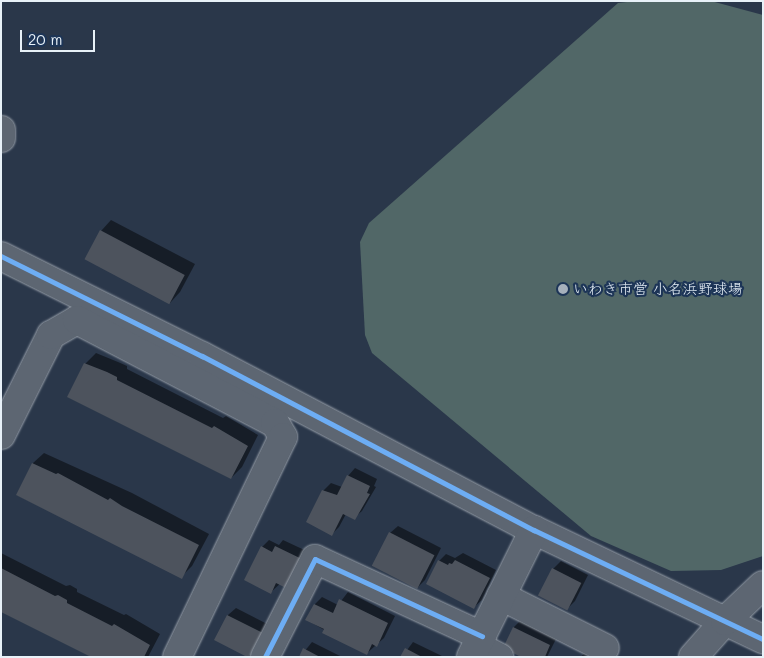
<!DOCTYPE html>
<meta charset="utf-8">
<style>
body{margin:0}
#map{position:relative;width:764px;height:658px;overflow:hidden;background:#2a374a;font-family:Mali,"Klee One",sans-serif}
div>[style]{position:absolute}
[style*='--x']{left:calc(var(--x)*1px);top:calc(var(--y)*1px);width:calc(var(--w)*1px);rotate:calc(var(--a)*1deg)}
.green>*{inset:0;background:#516767}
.shadow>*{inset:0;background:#0007}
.building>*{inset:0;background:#4d535d;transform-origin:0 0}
.roads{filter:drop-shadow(0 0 1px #959da7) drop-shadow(0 0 1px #959da7)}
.minor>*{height:28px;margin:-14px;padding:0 14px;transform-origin:14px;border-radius:14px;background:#5d6672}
.cycleway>*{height:5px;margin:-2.5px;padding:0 2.5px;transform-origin:2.5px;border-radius:2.5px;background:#6dadf4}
.dots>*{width:14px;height:14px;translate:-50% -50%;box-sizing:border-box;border:2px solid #1d3557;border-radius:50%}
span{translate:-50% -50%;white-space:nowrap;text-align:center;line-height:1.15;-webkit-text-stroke:4.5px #1d3557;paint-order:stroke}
.poi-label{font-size:15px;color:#e8f1f8}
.left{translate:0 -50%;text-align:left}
.frame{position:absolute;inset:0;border:2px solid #e8f1f8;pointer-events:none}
.scale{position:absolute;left:20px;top:30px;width:75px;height:22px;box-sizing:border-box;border:2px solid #e8f1f8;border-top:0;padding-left:6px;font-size:15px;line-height:18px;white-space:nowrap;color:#e8f1f8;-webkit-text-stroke:4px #1d3557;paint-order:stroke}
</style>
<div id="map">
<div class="green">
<div style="clip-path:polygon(636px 1px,711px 1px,763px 15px,763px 556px,721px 570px,671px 571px,591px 536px,372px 353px,365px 335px,360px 242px,369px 223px,618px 3px)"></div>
</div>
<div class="shadow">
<div style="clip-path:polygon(111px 220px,195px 264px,180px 292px,170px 303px,101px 231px)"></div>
<div style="clip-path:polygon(96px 353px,118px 362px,127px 366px,127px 369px,223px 418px,226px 416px,258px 435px,242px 467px,231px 478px,85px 364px)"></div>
<div style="clip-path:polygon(44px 453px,132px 493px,209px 534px,192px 566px,181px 577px,17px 495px,33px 463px)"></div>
<div style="clip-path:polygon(355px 468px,377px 479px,374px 486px,376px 487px,362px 511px,354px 518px,346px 514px,339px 527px,332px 534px,323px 491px,331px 483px,342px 487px,348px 476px)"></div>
<div style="clip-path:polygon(398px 526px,441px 548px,425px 580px,418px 587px,390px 533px)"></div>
<div style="clip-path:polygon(269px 540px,279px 545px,283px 540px,313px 554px,271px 592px,262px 547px)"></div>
<div style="clip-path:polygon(1px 553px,66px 586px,70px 585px,77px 589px,77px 592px,124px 615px,126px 614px,160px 634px,148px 657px,94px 657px,1px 610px)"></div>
<div style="clip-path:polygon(463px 553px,496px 570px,482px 600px,474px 607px,439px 561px,446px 554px,455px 558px)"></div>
<div style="clip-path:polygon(561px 561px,588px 575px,575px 601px,567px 609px,553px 569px)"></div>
<div style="clip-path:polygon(348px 592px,395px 616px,384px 638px,366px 654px,307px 620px,315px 604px,322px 597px,338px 605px)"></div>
<div style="clip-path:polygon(236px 608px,277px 629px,249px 656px,216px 640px,228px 615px)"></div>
<div style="clip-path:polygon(521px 620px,557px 637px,547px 657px,524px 657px,504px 647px,514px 627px)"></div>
<div style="clip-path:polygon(312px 642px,342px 657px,300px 657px)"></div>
<div style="clip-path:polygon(413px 642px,444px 657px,402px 657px)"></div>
<div style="clip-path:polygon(590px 646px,612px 657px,581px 657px)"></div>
</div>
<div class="building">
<div style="left:100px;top:230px;width:96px;height:33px;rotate:28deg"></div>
<div style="clip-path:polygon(84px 363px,107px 372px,117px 377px,117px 380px,212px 428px,214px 426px,248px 446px,231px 479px,67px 397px)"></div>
<div style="clip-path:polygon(32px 463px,56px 474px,58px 473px,108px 500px,110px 498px,122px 506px,199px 545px,182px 579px,16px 495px)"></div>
<div style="clip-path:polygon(347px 475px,370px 486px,367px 493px,370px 494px,355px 520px,343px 514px,332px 536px,306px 522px,322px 490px,337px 495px)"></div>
<div style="left:389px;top:532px;width:51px;height:38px;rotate:27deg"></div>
<div style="clip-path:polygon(261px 546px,272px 552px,275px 546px,306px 561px,292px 591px,276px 583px,271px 594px,244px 580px)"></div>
<div style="clip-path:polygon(438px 560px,448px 565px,449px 563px,452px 564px,455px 560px,490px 578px,474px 609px,426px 584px)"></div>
<div style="clip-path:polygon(1px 568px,55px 596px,58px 595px,67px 600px,67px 603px,112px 626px,114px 624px,150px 645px,144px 657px,91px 657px,1px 612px)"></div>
<div style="left:552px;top:568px;width:33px;height:31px;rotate:27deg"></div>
<div style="clip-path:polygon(339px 599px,388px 623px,377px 647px,372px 644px,367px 655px,322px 633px,324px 629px,305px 620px,314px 604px,333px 613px)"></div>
<div style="clip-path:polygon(227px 615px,271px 637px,254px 657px,251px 655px,247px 657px,214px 640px)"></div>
<div style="clip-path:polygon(513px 627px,550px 645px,545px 657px,521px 657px,503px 648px)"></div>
<div style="clip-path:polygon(303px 648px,320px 657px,299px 657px)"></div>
<div style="clip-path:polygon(405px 648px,422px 657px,400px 657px)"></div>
</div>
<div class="roads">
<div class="minor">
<div style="--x:1;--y:130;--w:8;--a:90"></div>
<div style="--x:1;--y:256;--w:225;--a:26.5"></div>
<div style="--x:202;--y:356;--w:375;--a:27.7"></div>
<div style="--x:534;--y:530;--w:254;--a:25.5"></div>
<div style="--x:1;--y:435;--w:112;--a:-63.4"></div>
<div style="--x:51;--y:335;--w:30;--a:-30"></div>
<div style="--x:77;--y:320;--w:223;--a:27.5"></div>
<div style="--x:275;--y:423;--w:16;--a:60"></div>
<div style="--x:283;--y:437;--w:244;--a:115.7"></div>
<div style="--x:501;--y:596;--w:116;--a:26.6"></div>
<div style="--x:477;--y:646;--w:25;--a:27"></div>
<div style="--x:265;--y:657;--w:110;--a:-63"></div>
<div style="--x:315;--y:559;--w:184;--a:24.8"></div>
<div style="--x:471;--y:657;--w:142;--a:-63.6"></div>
<div style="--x:693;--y:657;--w:48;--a:-48.4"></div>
<div style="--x:725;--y:621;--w:52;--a:-43.5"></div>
</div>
</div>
<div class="cycleway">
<div style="--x:1;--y:256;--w:225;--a:26.5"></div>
<div style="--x:202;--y:356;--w:375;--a:27.7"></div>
<div style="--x:534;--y:530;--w:254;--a:25.5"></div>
<div style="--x:265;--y:657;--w:110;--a:-63"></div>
<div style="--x:315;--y:559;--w:184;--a:24.8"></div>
</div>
<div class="dots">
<div style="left:563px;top:289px;background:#a6b0bb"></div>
</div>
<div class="poi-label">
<span class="left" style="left:573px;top:289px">いわき市営 小名浜野球場</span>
</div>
<div class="frame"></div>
<div class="scale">20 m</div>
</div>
